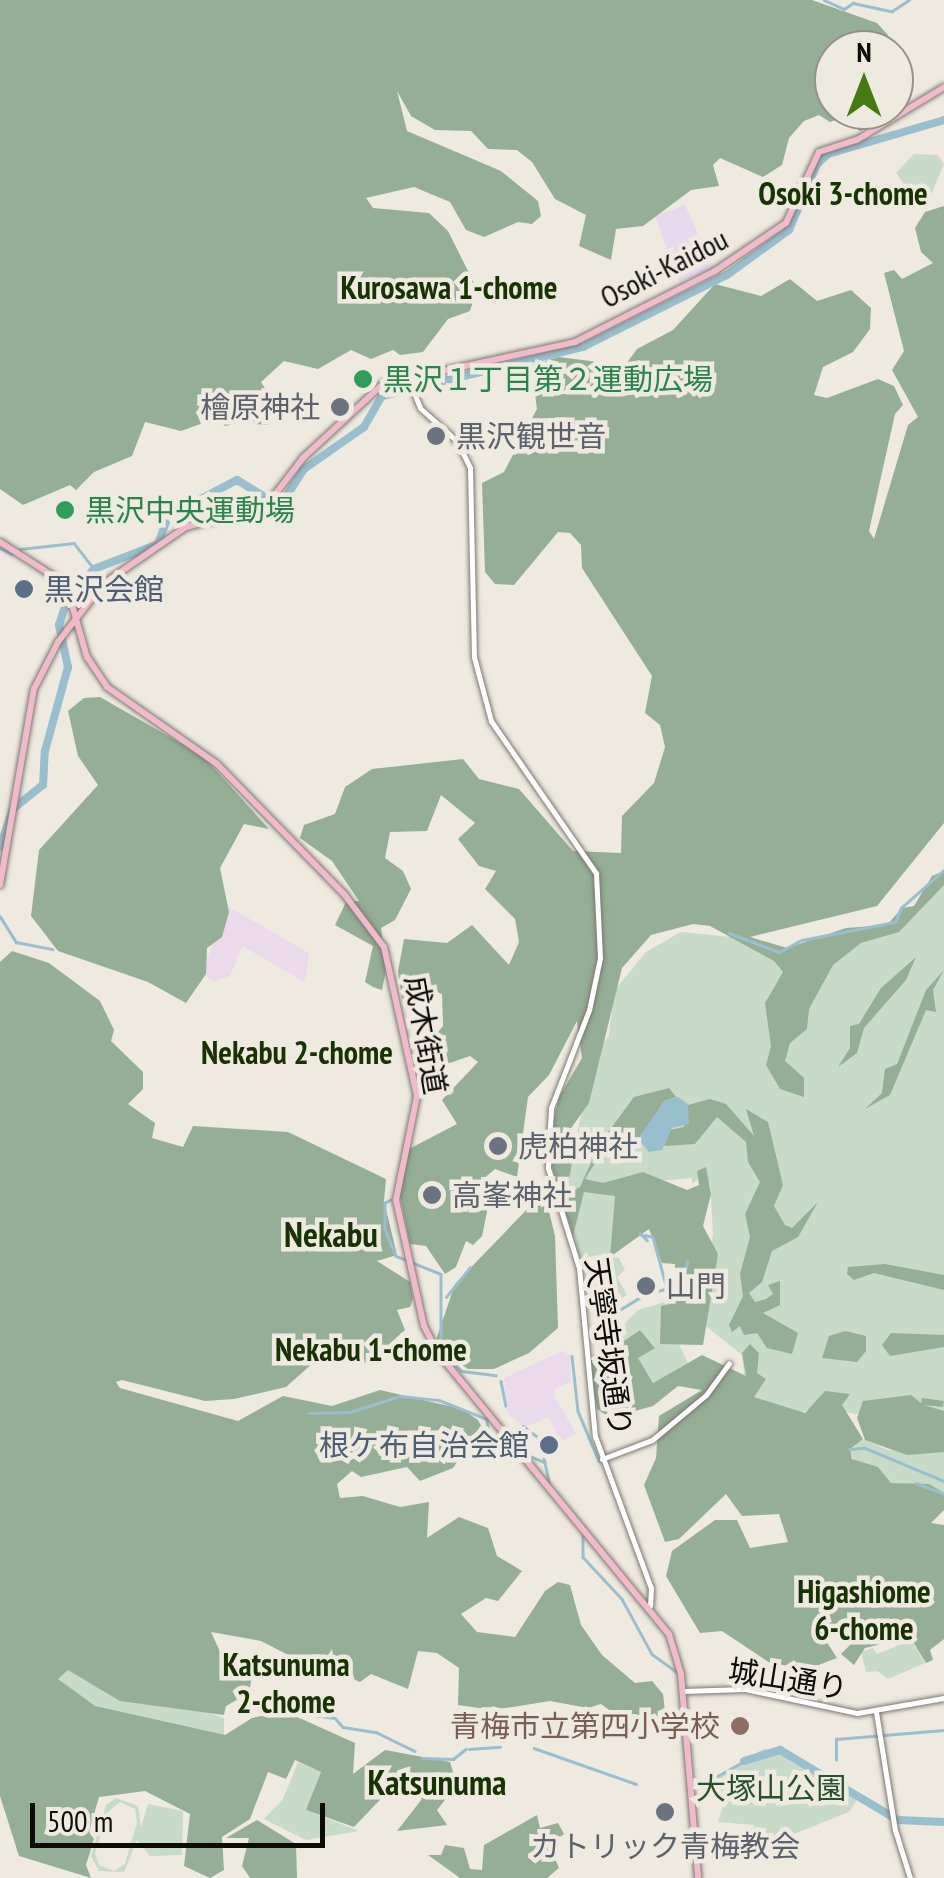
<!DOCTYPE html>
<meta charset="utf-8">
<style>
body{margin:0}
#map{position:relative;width:944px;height:1878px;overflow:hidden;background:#eeeae0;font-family:"PT Sans Narrow","Noto Sans JP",sans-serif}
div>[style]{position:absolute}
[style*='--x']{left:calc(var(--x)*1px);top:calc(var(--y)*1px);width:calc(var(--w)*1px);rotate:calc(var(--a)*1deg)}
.commercial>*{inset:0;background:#eadaec}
.industrial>*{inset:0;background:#e8daee}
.green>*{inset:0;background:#c7dbc8}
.forest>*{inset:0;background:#94af96}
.water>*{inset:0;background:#99bfcf}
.stream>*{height:2.5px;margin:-1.25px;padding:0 1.25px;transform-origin:1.25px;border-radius:1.25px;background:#99bfcf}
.river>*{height:8px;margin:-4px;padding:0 4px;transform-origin:4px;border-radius:4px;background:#99bfcf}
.roads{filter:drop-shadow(0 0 2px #7c7870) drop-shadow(0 0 2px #7c7870)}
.minor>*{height:5px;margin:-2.5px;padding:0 2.5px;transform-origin:2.5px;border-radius:2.5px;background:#fff}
.major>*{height:6px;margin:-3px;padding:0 3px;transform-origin:3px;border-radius:3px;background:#f1baca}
.dots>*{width:28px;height:28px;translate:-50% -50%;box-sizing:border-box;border:5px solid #eeeae0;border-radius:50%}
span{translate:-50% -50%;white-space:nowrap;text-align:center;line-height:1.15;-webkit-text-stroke:9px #eeeae0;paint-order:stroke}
.street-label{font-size:30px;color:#0d0c09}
.leisure-label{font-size:30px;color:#27864d}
.left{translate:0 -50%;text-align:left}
.worship-label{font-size:30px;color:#5b616d}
.right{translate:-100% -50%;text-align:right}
.service-label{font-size:30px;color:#4e5e75}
.education-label{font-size:30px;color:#785e54}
.park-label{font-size:30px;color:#27502c}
.neighbourhood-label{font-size:32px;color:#183302;font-weight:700}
.quarter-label{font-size:35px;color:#183302;font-weight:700}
.north{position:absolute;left:814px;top:30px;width:100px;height:100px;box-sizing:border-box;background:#eeeae0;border:2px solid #94918a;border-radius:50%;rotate:0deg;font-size:28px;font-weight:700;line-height:40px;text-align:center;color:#0d0c09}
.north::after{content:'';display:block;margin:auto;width:35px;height:45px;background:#447b11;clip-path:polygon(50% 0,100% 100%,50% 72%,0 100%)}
.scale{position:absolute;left:30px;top:1803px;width:295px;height:45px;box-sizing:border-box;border:5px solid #0d0c09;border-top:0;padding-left:12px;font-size:30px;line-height:35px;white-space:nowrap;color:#0d0c09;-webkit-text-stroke:8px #eeeae0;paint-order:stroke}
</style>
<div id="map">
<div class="commercial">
<div style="clip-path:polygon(227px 906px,309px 953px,305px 982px,242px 946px,230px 976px,214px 981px,202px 973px)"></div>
<div style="clip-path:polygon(562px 1351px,570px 1355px,571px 1382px,555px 1388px,555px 1398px,576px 1433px,560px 1442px,549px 1417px,525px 1427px,508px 1414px,504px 1378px)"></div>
</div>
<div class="industrial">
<div style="clip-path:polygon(685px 205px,714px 268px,679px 282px,655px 216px)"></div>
</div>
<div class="green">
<div style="clip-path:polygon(914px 154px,938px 155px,944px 164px,930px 197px,918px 203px,896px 173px)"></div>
<div style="clip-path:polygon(944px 878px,944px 1414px,855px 1414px,817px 1405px,801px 1413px,747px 1401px,742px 1355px,702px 1323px,713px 1233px,710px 1183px,699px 1178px,692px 1184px,692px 1178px,567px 1189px,592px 1056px,609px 1036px,614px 991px,646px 952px,681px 932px,742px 938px,766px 953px,890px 931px)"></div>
<div style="clip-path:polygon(584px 1191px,615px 1196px,611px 1257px,619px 1258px,625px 1270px,617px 1277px,627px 1295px,598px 1310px,591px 1299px,598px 1255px,580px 1260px,573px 1236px)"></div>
<div style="clip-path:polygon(678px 1298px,677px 1340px,688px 1363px,653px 1383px,638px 1358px,655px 1347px,640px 1330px,605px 1354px,594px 1354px,638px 1310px)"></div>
<div style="clip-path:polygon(863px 1439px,888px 1450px,944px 1452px,944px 1493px,891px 1483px,855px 1462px,849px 1449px)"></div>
<div style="clip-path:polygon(911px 1640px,925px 1663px,888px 1679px,877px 1671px,866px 1672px,861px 1652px,873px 1648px,877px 1654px)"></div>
<div style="clip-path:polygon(64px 1665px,224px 1718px,224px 1737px,92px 1711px,0 1668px)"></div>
<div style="clip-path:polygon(763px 1749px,780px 1750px,858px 1798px,849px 1812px,789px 1836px,764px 1840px,753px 1837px,754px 1825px,718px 1822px,724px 1801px,715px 1777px)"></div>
<div style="clip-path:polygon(298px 1762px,321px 1772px,306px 1810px,359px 1831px,306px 1840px,264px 1819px,283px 1799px)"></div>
<div style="clip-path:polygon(evenodd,116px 1798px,138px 1806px,141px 1827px,148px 1804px,183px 1811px,182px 1855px,150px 1856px,137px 1840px,124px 1872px,99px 1871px,91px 1856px,106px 1805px,116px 1798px,120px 1802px,135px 1809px,137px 1822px,125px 1864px,114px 1871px,99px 1865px,95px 1853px,108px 1812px,120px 1802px)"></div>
</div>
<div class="forest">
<div style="clip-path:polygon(0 0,812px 0,877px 23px,888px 35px,879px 48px,834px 50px,834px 110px,879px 110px,880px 121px,860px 131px,841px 118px,830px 122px,819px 115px,804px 121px,789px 138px,782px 165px,763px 177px,720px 158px,713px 165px,719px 186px,691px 190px,643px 226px,616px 229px,611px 260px,579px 246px,586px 215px,555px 199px,532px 162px,517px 150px,488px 149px,471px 131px,435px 130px,411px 116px,397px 91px,407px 131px,501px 171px,538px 201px,541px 216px,532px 224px,518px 222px,484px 237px,466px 230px,450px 202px,414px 187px,366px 198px,373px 208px,429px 213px,448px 231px,477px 289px,470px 311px,448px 319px,423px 352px,400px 355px,393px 350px,371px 359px,351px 350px,318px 369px,284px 361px,261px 382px,272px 400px,268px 425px,255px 424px,247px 413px,238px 423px,225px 426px,217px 418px,181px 431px,145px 422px,132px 456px,94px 472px,76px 490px,70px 485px,23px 505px,0 489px)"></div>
<div style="clip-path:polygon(944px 206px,944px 823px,877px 906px,750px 937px,787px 948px,846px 928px,887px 925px,902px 908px,914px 906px,932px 876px,944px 871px,944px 885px,899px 932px,861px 943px,833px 965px,809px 1009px,807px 1029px,790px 1043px,785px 1061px,804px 1078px,804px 1097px,780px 1089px,766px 1065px,771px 1046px,765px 1003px,783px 972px,774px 961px,710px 926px,693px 924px,651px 935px,622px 968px,589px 1103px,564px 1138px,574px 1153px,566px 1194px,580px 1187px,600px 1143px,634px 1097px,669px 1088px,676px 1097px,664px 1101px,644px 1137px,605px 1147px,585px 1179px,603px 1183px,643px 1172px,687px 1190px,699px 1185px,697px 1171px,706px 1167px,711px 1194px,703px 1226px,718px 1254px,703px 1345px,660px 1344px,661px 1306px,675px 1303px,675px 1264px,662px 1263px,649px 1229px,610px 1257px,615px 1196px,584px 1192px,573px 1236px,550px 1160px,564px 1139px,552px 1126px,559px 1097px,582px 1058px,577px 1021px,549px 1075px,528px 1097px,517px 1177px,495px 1169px,482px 1180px,487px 1212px,482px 1236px,473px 1245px,466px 1241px,456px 1267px,445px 1274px,426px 1246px,410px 1244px,399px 1191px,409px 1149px,457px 1124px,442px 1100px,478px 1062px,470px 1056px,441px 1066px,429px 1044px,443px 1026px,442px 994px,424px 987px,402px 999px,398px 971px,404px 939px,447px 943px,472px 925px,509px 965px,519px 942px,515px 919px,485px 889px,496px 871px,479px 866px,458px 839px,475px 823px,441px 795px,427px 831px,390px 832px,385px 858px,403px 871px,411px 889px,395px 920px,381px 928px,386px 970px,382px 990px,373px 987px,365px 982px,373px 946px,335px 925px,346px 902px,359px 901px,332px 861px,300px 838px,304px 825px,335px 814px,345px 787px,372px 769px,463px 759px,479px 779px,519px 789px,573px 851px,621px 853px,622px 816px,654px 783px,665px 747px,660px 725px,645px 713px,652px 676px,582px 568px,581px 545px,570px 533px,558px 532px,514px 585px,495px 584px,485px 572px,482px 483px,504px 472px,537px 409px,531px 365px,559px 357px,598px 362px,618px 375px,637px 349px,673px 330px,715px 284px,761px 296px,790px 279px,817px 301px,851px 290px,871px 308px,870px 329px,853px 352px,823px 367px,814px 395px,827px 398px,878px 379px,894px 386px,903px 405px,895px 414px,869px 531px,874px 539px,908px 425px,918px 417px,892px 370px,904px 351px,884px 273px,894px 270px,902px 279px,933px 263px,921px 252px,915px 228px,925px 212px)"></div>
<div style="clip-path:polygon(100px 697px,203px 756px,269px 829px,244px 824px,220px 868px,229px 912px,222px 937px,207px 948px,206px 974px,186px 1003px,148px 982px,58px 951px,31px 916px,39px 850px,98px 785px,78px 756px,68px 711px,84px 698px)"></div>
<div style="clip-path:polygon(12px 951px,49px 963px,100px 1001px,114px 1030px,111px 1041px,143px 1072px,143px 1089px,128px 1104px,155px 1123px,152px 1138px,183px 1147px,193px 1126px,288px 1132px,386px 1179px,384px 1201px,397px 1255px,377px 1261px,410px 1282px,413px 1299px,410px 1307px,397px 1310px,405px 1330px,378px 1354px,381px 1363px,313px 1363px,286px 1387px,234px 1399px,205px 1401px,122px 1380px,116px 1382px,120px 1388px,238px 1421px,283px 1396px,332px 1406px,380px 1390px,462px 1409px,478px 1420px,494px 1450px,481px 1458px,461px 1456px,453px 1468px,420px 1481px,407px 1467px,361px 1477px,352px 1471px,337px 1484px,340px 1498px,363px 1496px,400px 1507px,429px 1502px,427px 1538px,459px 1517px,488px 1528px,497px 1556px,522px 1571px,498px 1601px,486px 1598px,461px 1614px,477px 1632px,515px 1637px,545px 1591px,558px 1582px,570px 1585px,581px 1625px,602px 1655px,635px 1683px,652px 1681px,663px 1694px,666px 1720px,626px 1722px,601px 1704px,588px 1708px,550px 1701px,493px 1710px,458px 1705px,459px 1668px,437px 1653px,418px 1651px,408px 1689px,371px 1674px,360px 1682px,336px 1671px,332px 1649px,325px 1660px,298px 1660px,261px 1641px,211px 1632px,221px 1654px,247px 1665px,252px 1676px,249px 1693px,226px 1706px,224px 1715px,120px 1701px,68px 1670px,58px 1679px,95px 1706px,225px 1735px,252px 1718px,284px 1711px,355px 1743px,353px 1774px,385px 1750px,450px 1762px,457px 1785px,437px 1810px,447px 1825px,397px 1831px,422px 1799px,394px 1785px,354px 1827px,306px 1810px,321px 1772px,295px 1760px,286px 1779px,268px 1772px,250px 1819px,222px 1837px,224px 1870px,210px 1878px,184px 1866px,190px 1814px,145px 1791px,99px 1797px,89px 1832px,94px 1839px,86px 1865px,91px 1878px,19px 1856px,0 1796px,0 962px)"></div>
<div style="clip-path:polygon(916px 957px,906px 980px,864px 1028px,857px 1053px,838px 1067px,850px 1048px,850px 1026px,859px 1024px,881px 988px)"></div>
<div style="clip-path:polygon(944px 970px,933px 990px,936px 1012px,926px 1010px,890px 1095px,865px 1109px,882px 1093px,885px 1069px,897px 1064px,926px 990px)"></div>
<div style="clip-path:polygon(710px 1099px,726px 1104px,754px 1136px,746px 1109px,768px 1122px,783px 1185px,774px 1206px,785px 1225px,792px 1228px,818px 1202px,798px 1237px,772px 1251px,762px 1282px,749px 1293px,755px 1302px,766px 1299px,773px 1294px,768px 1285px,780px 1281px,780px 1305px,763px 1313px,798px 1333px,792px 1354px,767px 1348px,757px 1333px,744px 1335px,740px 1326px,732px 1332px,729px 1325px,743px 1296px,740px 1274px,750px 1237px,745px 1214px,760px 1182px,748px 1162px,746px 1142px,717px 1117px,695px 1144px,664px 1146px,670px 1130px,684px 1127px,688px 1105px)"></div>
<div style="clip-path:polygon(534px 1202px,547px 1203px,555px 1236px,558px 1328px,529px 1353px,494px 1369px,468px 1369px,441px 1351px,436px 1340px,455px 1284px)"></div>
<div style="clip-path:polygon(885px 1264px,944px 1275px,944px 1290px,874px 1273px,854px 1280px,847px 1274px,848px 1267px)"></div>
<div style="clip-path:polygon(640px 1330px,655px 1348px,638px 1358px,653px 1383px,702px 1355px,746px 1376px,742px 1353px,750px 1344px,759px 1353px,757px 1373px,766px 1379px,754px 1397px,805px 1413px,825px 1391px,850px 1394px,842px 1405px,863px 1439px,850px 1449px,852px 1459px,878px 1467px,891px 1483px,929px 1484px,944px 1493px,944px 1510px,931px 1523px,944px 1525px,944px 1639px,930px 1650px,933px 1660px,926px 1663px,910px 1637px,865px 1648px,854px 1665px,841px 1654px,858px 1637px,846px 1618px,821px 1633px,837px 1658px,808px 1669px,770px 1663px,722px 1631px,700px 1633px,666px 1576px,672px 1551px,715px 1520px,737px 1520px,750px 1548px,788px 1542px,779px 1514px,742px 1516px,726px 1494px,679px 1539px,665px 1542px,644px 1485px,656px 1458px,659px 1416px,702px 1390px,678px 1386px,653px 1406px,610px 1418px,597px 1409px,589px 1365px,594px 1354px,605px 1354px)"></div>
<div style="clip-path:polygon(845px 1331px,866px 1336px,866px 1351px,857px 1362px,822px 1358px,829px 1336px)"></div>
<div style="clip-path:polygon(891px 1333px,944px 1335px,944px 1347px,890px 1356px,882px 1345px)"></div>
<div style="clip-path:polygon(911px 1395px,921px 1403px,922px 1398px,944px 1401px,943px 1407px,924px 1405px,944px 1411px,944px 1452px,907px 1455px,865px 1440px,857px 1418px,863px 1401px)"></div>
<div style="clip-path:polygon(537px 1815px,540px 1828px,558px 1823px,564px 1834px,549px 1845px,559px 1868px,547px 1878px,460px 1878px,428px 1855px,441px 1855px,445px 1845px,464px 1848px,470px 1869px,482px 1870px,484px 1845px)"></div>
<div style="clip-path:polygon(257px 1820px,296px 1844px,297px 1878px,250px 1878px,242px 1866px,249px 1838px,226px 1838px)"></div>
</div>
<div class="water">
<div style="clip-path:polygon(678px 1097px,688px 1104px,689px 1124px,672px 1128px,662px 1150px,649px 1152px,638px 1139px,664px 1101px)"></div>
</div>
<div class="stream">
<div style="--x:824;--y:0;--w:22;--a:24"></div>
<div style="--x:844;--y:9;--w:11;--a:-34"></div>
<div style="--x:853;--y:3;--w:40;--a:12"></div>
<div style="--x:892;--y:11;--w:20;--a:-33"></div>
<div style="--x:0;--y:548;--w:13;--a:27"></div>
<div style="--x:20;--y:549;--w:54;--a:-6.3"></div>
<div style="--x:74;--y:543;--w:33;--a:52"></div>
<div style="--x:0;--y:916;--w:31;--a:58"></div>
<div style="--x:16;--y:942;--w:37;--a:11"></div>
<div style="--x:729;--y:933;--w:53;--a:20.8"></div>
<div style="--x:779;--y:952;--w:26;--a:-28"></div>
<div style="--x:802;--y:940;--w:95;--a:-11"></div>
<div style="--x:895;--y:922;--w:15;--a:-67"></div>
<div style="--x:901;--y:908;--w:57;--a:-41.5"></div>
<div style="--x:391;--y:1200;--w:7;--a:153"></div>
<div style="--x:385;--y:1203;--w:26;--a:90"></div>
<div style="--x:385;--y:1229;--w:29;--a:68"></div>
<div style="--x:396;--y:1256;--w:48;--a:21.8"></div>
<div style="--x:441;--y:1274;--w:77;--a:90"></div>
<div style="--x:441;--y:1351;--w:29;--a:44"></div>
<div style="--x:462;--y:1371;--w:34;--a:7"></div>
<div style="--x:640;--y:1233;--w:10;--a:45"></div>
<div style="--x:645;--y:1235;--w:8;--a:14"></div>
<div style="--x:653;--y:1237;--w:50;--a:74.8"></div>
<div style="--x:446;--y:1297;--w:38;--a:-51"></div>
<div style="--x:594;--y:1336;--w:14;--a:-73"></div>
<div style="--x:598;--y:1323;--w:54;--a:-31.3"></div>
<div style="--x:644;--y:1295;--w:40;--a:-16"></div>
<div style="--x:682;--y:1284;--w:23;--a:-77"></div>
<div style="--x:572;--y:1356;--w:55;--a:83.8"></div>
<div style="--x:578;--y:1411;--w:54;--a:67.2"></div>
<div style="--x:501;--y:1381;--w:25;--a:79"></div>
<div style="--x:309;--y:1413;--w:41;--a:-1.4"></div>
<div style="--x:350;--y:1412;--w:52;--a:-17.7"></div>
<div style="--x:400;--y:1396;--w:39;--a:6"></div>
<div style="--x:439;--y:1400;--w:52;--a:21.6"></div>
<div style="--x:487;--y:1419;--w:22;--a:85"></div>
<div style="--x:489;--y:1441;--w:30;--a:21"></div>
<div style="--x:523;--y:1426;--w:21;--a:37"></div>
<div style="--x:540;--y:1439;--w:48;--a:78"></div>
<div style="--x:849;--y:1449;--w:16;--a:-4"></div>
<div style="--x:865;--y:1448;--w:86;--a:22.7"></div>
<div style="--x:524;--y:1454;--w:22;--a:21"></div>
<div style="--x:916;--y:1483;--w:30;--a:21"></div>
<div style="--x:583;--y:1531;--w:26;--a:90"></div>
<div style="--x:583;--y:1557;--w:57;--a:47.1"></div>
<div style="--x:622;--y:1599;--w:63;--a:61.4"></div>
<div style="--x:652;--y:1654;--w:29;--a:36"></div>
<div style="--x:293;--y:1712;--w:42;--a:8.1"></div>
<div style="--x:335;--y:1718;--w:12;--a:48"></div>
<div style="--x:343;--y:1727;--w:33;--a:9"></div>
<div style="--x:376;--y:1732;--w:43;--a:26"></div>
<div style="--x:534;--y:1748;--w:108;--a:19.4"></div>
<div style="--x:469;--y:1749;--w:31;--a:-4"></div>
<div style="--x:422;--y:1758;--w:31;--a:2"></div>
<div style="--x:453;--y:1759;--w:16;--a:-38"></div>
<div style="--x:836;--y:1760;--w:21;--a:-90"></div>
<div style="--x:836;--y:1739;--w:108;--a:-4.8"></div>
<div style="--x:694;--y:1780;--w:18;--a:-3"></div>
<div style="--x:712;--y:1779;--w:37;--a:-29"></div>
</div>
<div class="river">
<div style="--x:0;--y:847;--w:40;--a:-71.1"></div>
<div style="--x:13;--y:809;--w:38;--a:-39"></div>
<div style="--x:43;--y:785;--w:34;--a:-87"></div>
<div style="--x:45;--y:751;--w:87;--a:-74.7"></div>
<div style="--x:68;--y:667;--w:43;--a:-102.1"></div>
<div style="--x:59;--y:625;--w:28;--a:-72"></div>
<div style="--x:68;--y:598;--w:39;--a:-48"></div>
<div style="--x:94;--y:569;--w:69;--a:-21.3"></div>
<div style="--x:158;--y:544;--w:30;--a:-70"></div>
<div style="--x:168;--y:516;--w:78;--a:-27.6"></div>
<div style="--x:237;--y:480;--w:50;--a:31.2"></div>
<div style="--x:280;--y:506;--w:44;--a:-57"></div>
<div style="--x:304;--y:469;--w:73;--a:-35"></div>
<div style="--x:364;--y:427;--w:36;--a:-60"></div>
<div style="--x:382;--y:396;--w:207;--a:-13.7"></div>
<div style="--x:583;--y:347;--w:161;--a:-26.6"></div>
<div style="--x:727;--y:275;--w:77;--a:-36"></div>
<div style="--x:789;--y:230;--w:72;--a:-67"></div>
<div style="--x:817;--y:164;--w:15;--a:-42"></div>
<div style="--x:828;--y:154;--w:121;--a:-16.3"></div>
<div style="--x:744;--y:1761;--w:38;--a:-17"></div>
<div style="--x:780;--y:1750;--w:137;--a:30.7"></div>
<div style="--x:898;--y:1820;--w:46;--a:2.5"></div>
</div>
<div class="roads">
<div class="minor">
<div style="--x:408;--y:378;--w:32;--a:68"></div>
<div style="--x:420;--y:408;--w:50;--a:41.7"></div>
<div style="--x:457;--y:441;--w:30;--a:64"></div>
<div style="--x:470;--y:468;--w:189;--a:88.8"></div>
<div style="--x:474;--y:657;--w:66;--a:75.1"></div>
<div style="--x:491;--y:721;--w:185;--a:55.4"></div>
<div style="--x:596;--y:873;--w:85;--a:87.3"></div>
<div style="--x:600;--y:958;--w:53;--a:101.9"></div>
<div style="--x:589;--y:1010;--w:105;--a:111.2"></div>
<div style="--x:551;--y:1108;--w:60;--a:92.9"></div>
<div style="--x:548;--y:1168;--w:105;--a:72.8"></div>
<div style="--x:579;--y:1268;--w:169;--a:84.6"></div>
<div style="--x:595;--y:1436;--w:162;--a:69.8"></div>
<div style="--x:651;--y:1588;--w:18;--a:93"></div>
<div style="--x:602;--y:1459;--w:53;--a:-20.8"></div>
<div style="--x:652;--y:1440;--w:70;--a:-39.8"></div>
<div style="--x:706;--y:1395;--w:39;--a:-54"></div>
<div style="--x:683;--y:1691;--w:62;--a:-1.8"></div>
<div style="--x:745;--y:1689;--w:115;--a:12.1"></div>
<div style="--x:857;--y:1713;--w:88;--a:-9.8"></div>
<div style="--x:876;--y:1712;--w:120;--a:80.9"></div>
<div style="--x:895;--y:1830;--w:50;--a:72.6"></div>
</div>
<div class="major">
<div style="--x:0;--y:542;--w:78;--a:32.5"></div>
<div style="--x:66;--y:584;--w:76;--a:74"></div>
<div style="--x:87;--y:657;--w:36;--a:56"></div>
<div style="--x:107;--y:687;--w:134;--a:35"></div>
<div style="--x:217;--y:764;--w:182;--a:45.7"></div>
<div style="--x:344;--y:894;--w:66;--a:53"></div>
<div style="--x:384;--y:947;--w:153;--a:77.5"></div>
<div style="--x:417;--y:1096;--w:106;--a:101.4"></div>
<div style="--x:396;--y:1200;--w:129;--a:77.5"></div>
<div style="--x:424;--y:1326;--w:30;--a:63"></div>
<div style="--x:438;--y:1353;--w:364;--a:50.6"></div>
<div style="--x:669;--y:1634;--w:42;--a:73.3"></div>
<div style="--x:681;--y:1674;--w:205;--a:85.2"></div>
<div style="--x:0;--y:885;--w:199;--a:-80.2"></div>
<div style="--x:34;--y:689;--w:53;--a:-62.9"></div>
<div style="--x:58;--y:642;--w:73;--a:-52.2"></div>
<div style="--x:103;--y:584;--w:101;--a:-34.5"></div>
<div style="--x:186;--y:527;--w:84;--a:-15.2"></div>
<div style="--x:267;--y:505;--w:59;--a:-52.5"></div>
<div style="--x:303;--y:458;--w:109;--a:-42.8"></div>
<div style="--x:383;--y:384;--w:197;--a:-12.3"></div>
<div style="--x:575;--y:342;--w:157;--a:-26.9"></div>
<div style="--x:715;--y:271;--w:86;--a:-34.1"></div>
<div style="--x:786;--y:223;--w:78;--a:-65.1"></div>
<div style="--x:819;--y:152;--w:40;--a:-18"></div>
<div style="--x:857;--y:140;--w:102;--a:-31.3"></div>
</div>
</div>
<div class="dots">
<div style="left:363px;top:379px;background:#2e9e5b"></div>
<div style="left:340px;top:407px;background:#6b7280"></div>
<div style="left:436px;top:436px;background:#6b7280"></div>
<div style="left:65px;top:510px;background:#2e9e5b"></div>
<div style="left:24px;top:589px;background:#5c6f8a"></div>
<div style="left:498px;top:1146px;background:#6b7280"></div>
<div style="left:432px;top:1195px;background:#6b7280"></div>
<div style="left:646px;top:1286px;background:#6b7280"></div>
<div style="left:549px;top:1445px;background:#5c6f8a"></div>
<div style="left:740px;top:1726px;background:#8d6e63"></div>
<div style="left:665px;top:1812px;background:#6b7280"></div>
</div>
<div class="street-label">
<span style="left:664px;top:268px;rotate:-27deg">Osoki-Kaidou</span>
<span style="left:426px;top:1035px;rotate:80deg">成木街道</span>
<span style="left:609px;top:1347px;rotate:82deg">天寧寺坂通り</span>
<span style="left:788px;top:1679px;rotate:9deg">城山通り</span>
</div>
<div class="leisure-label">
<span class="left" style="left:383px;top:379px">黒沢１丁目第２運動広場</span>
<span class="left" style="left:85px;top:510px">黒沢中央運動場</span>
</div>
<div class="worship-label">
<span class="right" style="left:320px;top:407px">檜原神社</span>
<span class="left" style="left:456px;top:436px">黒沢観世音</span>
<span class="left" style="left:518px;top:1146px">虎柏神社</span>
<span class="left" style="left:452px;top:1195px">高峯神社</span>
<span class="left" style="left:666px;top:1286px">山門</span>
<span style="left:665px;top:1846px">カトリック青梅教会</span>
</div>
<div class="service-label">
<span class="left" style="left:44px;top:589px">黒沢会館</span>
<span class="right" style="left:529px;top:1445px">根ケ布自治会館</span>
</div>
<div class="education-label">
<span class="right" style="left:720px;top:1726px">青梅市立第四小学校</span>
</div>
<div class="park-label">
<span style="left:771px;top:1788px">大塚山公園</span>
</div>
<div class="neighbourhood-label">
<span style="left:843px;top:193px">Osoki 3-chome</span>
<span style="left:449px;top:287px">Kurosawa 1-chome</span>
<span style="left:297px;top:1052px">Nekabu 2-chome</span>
<span style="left:371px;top:1349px">Nekabu 1-chome</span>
<span style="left:864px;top:1610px">Higashiome<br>6-chome</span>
<span style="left:286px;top:1683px">Katsunuma<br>2-chome</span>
</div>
<div class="quarter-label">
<span style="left:331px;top:1234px">Nekabu</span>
<span style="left:437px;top:1782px">Katsunuma</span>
</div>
<div class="north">N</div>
<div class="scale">500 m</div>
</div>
